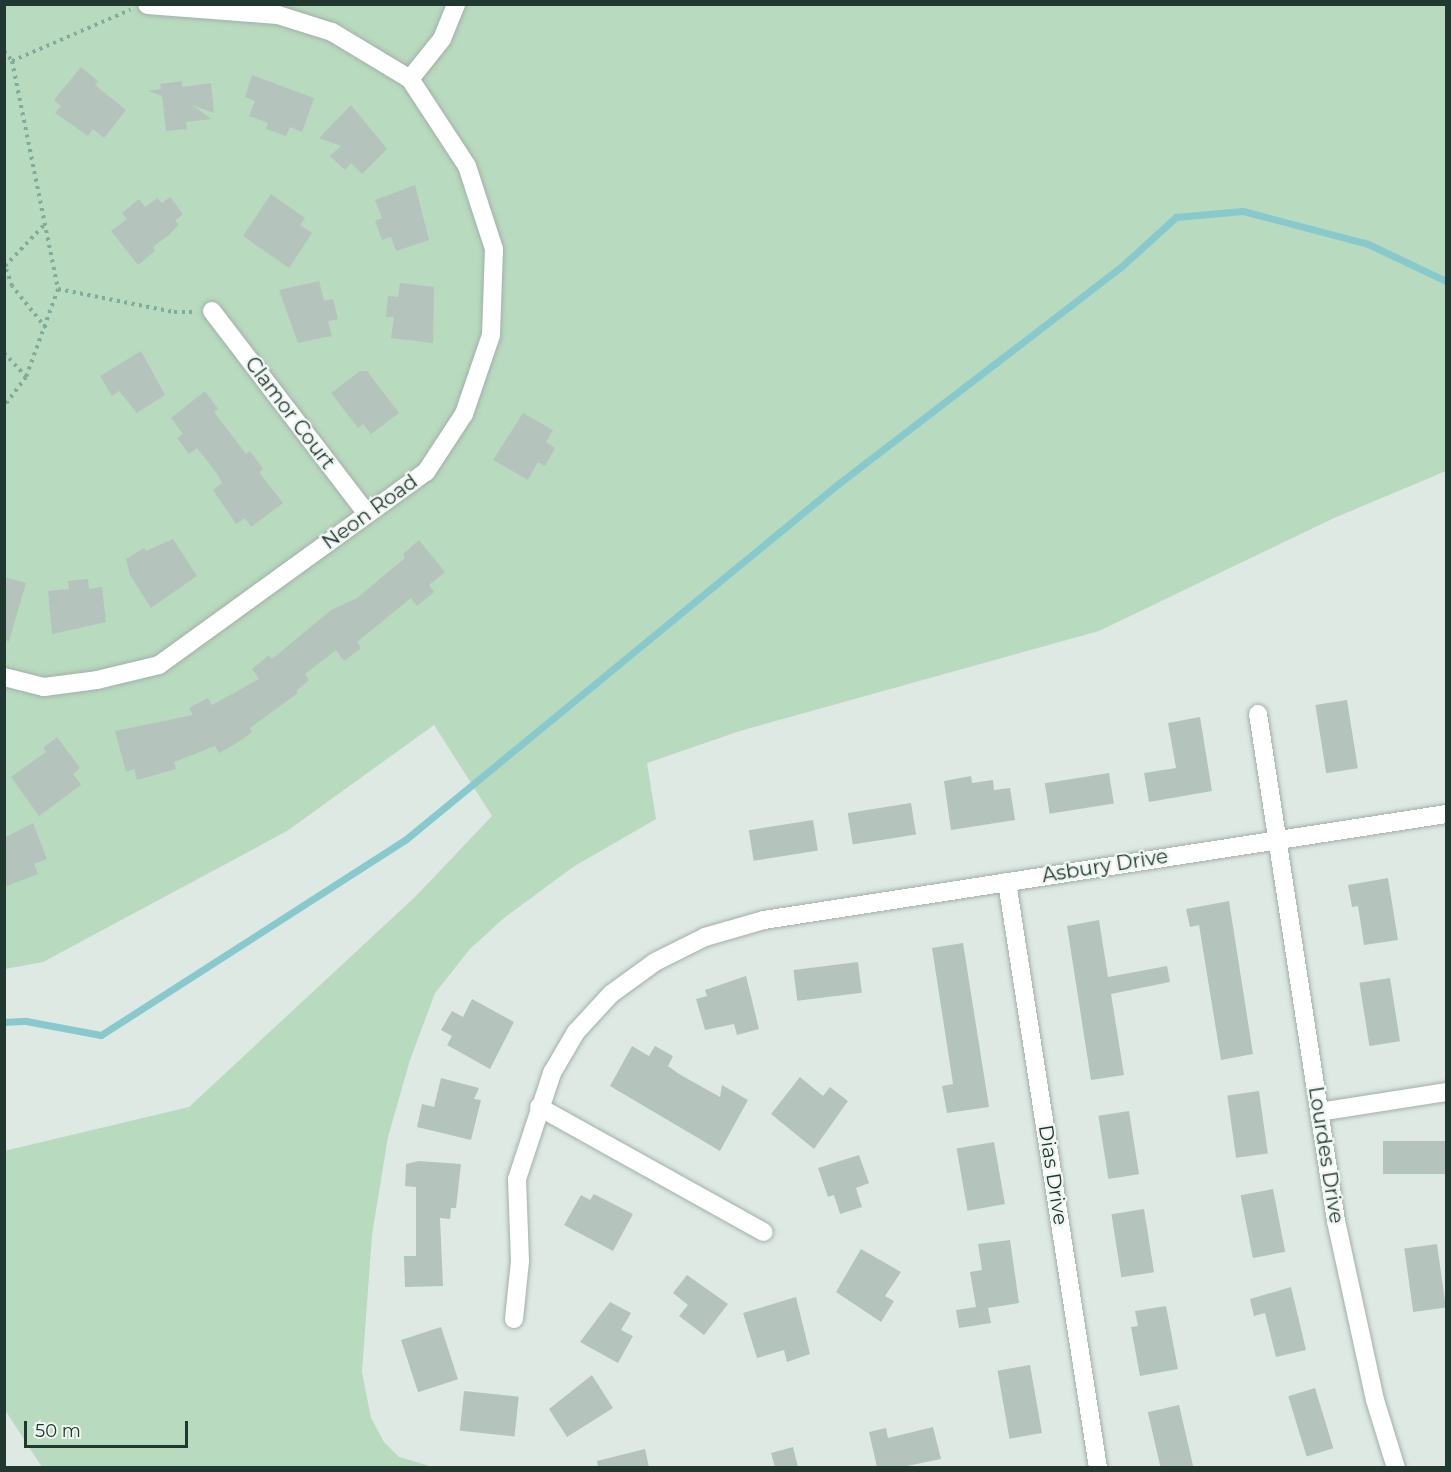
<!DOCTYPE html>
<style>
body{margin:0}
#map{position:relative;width:1451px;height:1472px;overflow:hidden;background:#dee9e3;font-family:Montserrat,sans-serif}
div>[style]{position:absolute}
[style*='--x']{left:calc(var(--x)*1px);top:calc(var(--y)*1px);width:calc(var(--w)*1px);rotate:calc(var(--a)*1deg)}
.green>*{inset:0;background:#b8dabe}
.stream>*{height:7px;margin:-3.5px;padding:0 3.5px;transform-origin:3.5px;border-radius:3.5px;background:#87c9cd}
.building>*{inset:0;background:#b4c4bc;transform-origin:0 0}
.path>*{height:4px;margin-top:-2px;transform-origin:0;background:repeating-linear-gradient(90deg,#80ac9a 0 3px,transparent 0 7.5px)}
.roads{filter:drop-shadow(0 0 2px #a1b0aa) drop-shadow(0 0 2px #a1b0aa)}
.minor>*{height:18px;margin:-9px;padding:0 9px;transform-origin:9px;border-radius:9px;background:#fff}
span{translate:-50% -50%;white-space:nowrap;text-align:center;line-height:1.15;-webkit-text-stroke:4.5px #eff6f2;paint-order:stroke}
.street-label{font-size:20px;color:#203830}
.frame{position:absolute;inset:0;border:6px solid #203830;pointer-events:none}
.scale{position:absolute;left:24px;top:1421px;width:164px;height:27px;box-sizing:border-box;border:3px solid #203830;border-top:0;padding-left:8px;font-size:18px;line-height:21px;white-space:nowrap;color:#203830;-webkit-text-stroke:4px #eff6f2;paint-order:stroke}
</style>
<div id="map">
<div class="green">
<div style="clip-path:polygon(5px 5px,1446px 5px,1446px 471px,1334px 518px,1099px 631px,740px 731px,647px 763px,656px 819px,573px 867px,504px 918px,470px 949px,435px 993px,410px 1060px,388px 1137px,372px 1235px,362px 1372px,371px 1418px,384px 1442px,399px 1457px,433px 1467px,42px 1467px,5px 1410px,4px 1151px,189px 1107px,416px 896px,492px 816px,434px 725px,287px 831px,43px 962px,5px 969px)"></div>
</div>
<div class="stream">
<div style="--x:4;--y:1022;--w:22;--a:-3"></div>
<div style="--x:26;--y:1021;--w:76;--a:10.6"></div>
<div style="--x:101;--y:1035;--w:361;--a:-32.7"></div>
<div style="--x:405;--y:840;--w:561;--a:-39.43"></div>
<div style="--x:838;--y:484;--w:358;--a:-37.5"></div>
<div style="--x:1122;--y:266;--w:73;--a:-42.2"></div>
<div style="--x:1176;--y:217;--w:67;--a:-5.1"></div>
<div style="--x:1243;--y:211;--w:129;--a:14.8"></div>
<div style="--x:1368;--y:244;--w:86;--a:25.4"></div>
</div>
<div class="building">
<div style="clip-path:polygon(81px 67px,98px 81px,95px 85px,126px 110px,104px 138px,93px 129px,88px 136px,55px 113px,61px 106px,54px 100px)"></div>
<div style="clip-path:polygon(252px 75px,314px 98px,302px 132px,290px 127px,286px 136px,266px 129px,268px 123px,249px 116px,255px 101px,245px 97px)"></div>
<div style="clip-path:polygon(182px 81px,182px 87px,211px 83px,214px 113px,192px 105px,211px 119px,186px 122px,187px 129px,166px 131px,162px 96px,148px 91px,161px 89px,160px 84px)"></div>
<div style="clip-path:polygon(351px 105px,387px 149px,362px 174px,351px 163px,345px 170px,330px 156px,341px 146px,319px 138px)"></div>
<div style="clip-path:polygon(415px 185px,429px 240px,396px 251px,391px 237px,382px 240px,375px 221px,382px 218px,375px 200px)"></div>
<div style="clip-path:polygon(271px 194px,305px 218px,300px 225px,312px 233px,289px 268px,243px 236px)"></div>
<div style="clip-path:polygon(170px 197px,183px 214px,175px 221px,179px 224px,170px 234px,153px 247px,155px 251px,138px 265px,111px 231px,127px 219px,122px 213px,139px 199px,145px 207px,157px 198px,162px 203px)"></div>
<div style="clip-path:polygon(319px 281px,324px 301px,333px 299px,338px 319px,328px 321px,332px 336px,298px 343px,279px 290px)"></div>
<div style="clip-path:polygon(400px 283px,434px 287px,433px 343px,391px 338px,394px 317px,386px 317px,388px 296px,398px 297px)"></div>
<div style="clip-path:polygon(141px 351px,165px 395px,137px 413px,119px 391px,112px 396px,100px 376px)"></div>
<div style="clip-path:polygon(360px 371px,367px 371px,399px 413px,371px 434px,363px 424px,358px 428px,331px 393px)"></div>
<div style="clip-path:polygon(205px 391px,218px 409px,214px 412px,246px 454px,250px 451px,263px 469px,259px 472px,283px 503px,251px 527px,245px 518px,236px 524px,213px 490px,222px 483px,218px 475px,197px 448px,189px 454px,177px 438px,183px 434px,171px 418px)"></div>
<div style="clip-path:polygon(523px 413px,553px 430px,546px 442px,555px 448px,545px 466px,538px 462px,528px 480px,493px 460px)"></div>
<div style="clip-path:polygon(173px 539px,197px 576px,151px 608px,130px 575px,126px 559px,144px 548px,146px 551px)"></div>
<div style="clip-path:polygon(419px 540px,445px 572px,429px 585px,434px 592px,417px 606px,411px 598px,357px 642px,361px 648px,344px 661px,336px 650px,305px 674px,309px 680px,296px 691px,298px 693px,250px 728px,252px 732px,237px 743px,219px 753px,215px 746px,174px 762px,176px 769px,137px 780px,134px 769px,126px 772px,115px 731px,193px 715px,189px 708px,208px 698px,212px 705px,259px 679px,252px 669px,269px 655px,272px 659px,331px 610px,357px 598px,405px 558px,403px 554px)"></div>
<div style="clip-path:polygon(4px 577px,26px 583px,9px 641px,4px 640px)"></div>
<div style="clip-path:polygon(88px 579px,89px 589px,102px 587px,106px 622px,52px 634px,48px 591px,69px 589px,68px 581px)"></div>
<div style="left:1347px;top:700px;width:69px;height:32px;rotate:81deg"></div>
<div style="clip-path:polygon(1200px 717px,1212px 791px,1149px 802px,1144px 773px,1176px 768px,1168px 723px)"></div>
<div style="clip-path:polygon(57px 737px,80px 768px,73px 774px,81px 785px,39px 816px,11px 777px,46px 752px,43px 748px)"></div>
<div style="left:1109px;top:773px;width:31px;height:65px;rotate:81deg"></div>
<div style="clip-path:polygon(971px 776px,972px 783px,993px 780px,994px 790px,1010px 788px,1015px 820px,951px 830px,944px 781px)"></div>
<div style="left:911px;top:803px;width:32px;height:64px;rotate:81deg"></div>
<div style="left:813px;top:820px;width:31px;height:65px;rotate:81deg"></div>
<div style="clip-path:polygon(33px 823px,47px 859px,34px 864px,38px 874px,4px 887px,4px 838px)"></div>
<div style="clip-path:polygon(1388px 878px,1398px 940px,1364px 945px,1358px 906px,1352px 907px,1348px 885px)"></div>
<div style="clip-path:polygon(1229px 901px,1253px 1054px,1221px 1060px,1199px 925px,1190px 927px,1186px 909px)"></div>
<div style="clip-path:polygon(1099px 920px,1108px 977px,1167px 966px,1170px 982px,1111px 994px,1124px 1075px,1091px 1080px,1067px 926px)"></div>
<div style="clip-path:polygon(963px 943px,989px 1107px,947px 1113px,942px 1086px,953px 1084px,932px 948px)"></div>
<div style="left:858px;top:962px;width:31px;height:65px;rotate:83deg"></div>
<div style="clip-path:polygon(746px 976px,759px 1029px,737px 1035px,734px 1024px,705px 1030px,696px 999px,707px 996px,705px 990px)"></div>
<div style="left:1390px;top:978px;width:64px;height:31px;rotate:81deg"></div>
<div style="clip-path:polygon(472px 999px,514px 1022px,490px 1069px,447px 1045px,452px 1036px,441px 1030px,452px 1011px,463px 1017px)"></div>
<div style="clip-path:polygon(632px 1046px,649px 1056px,655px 1046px,673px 1056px,668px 1066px,679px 1074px,720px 1097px,722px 1085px,748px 1100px,720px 1151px,610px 1086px)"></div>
<div style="clip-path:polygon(800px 1077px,823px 1096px,830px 1087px,848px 1101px,814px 1149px,771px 1114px)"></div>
<div style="clip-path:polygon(441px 1078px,479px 1088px,474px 1099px,481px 1100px,471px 1140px,417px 1127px,422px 1104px,434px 1107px)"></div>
<div style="left:1259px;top:1091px;width:63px;height:32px;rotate:82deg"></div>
<div style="left:1129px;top:1111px;width:64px;height:31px;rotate:81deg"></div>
<div style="left:1446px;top:1141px;width:33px;height:63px;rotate:90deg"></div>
<div style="left:994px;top:1142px;width:63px;height:38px;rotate:80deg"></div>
<div style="clip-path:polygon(859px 1155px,869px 1183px,856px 1188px,862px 1207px,840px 1214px,834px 1195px,828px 1197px,818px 1168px)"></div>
<div style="clip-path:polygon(418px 1161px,461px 1164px,456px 1208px,451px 1208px,450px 1219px,440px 1218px,443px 1286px,405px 1287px,404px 1256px,416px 1256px,416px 1187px,405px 1186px,406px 1164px)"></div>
<div style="left:1273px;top:1189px;width:64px;height:33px;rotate:79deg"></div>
<div style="clip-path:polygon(594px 1194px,633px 1214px,613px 1251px,564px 1225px,581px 1195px,590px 1200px)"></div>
<div style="left:1144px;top:1209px;width:64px;height:33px;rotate:81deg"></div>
<div style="clip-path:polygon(1010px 1240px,1019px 1303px,988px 1308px,991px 1323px,959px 1328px,956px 1310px,976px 1307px,970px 1272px,982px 1270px,978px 1244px)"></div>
<div style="left:1437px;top:1244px;width:64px;height:33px;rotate:82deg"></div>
<div style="clip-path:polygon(861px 1249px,901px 1272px,885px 1296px,894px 1301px,881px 1322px,836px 1292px)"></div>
<div style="clip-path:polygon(687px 1275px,728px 1304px,704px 1335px,679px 1316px,688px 1305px,673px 1293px)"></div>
<div style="clip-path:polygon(1291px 1287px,1306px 1350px,1276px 1357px,1265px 1313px,1254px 1316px,1250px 1299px)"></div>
<div style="clip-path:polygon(796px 1297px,810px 1354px,787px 1362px,784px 1350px,757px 1358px,743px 1313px)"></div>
<div style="clip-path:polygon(610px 1302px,631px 1313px,621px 1330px,633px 1336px,618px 1363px,580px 1342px)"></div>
<div style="clip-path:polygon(1166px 1306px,1178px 1369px,1140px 1376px,1131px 1327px,1138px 1326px,1135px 1311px)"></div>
<div style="left:441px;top:1327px;width:55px;height:42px;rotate:72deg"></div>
<div style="left:1030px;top:1365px;width:69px;height:33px;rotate:80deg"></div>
<div style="clip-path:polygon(592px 1375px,613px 1408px,567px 1437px,549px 1409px)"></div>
<div style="left:1315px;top:1388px;width:63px;height:28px;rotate:73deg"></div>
<div style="left:464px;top:1391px;width:55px;height:40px;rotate:6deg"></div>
<div style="left:1179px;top:1405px;width:64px;height:32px;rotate:77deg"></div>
<div style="clip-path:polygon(933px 1427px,941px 1459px,902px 1467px,877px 1467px,869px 1432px,886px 1428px,888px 1438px)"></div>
<div style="clip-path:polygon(793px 1447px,798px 1467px,775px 1467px,771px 1453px)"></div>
<div style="clip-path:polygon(645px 1449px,649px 1467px,598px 1467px,597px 1461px)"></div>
</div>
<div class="path">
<div style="--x:4;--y:51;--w:13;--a:51"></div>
<div style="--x:12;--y:61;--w:233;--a:78.6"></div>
<div style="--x:58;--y:289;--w:94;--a:110"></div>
<div style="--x:26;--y:377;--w:36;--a:127"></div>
<div style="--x:12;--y:61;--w:129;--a:-23.4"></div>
<div style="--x:58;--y:289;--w:118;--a:11.2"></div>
<div style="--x:174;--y:312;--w:19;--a:0"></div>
<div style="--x:46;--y:328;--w:54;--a:-129"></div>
<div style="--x:12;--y:286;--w:21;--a:-109"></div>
<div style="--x:5;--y:266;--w:59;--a:-46.4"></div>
<div style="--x:4;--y:353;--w:33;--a:47"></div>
</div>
<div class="roads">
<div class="minor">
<div style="--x:410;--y:79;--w:51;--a:-51.3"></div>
<div style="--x:442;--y:39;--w:38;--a:-68"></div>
<div style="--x:212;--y:311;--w:255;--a:52.6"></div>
<div style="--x:4;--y:677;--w:41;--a:14"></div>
<div style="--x:44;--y:687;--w:53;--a:-7.5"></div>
<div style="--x:97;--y:680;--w:64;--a:-13.6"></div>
<div style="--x:159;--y:665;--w:329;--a:-35.9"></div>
<div style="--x:426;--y:472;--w:69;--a:-56.8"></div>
<div style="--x:464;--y:414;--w:83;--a:-71.1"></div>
<div style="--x:491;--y:335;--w:86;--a:-88"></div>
<div style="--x:494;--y:249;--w:87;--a:-108"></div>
<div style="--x:467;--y:166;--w:104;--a:-123.2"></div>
<div style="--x:410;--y:79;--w:91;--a:-148.9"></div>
<div style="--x:332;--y:32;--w:57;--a:-162.5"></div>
<div style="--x:278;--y:15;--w:131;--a:-175.6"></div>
<div style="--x:1258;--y:714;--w:513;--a:81.25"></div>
<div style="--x:1336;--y:1221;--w:183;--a:77.7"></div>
<div style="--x:1375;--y:1400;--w:71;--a:72.8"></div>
<div style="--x:1007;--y:882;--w:593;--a:81.17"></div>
<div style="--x:539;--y:1107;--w:257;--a:29.1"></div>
<div style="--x:1319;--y:1112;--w:129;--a:-8.9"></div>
<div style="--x:514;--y:1319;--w:58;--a:-84.1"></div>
<div style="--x:520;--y:1261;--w:82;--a:-92.1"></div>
<div style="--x:517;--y:1179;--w:112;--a:-71.7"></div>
<div style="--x:552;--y:1073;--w:48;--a:-59.7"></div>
<div style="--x:576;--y:1032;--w:52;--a:-47.4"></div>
<div style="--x:611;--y:994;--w:54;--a:-36"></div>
<div style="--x:655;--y:962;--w:56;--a:-26.6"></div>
<div style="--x:705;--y:937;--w:61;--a:-16.1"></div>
<div style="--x:764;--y:920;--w:690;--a:-8.83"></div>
</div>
</div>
<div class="street-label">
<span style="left:290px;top:413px;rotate:53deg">Clamor Court</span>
<span style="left:370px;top:512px;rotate:-36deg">Neon Road</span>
<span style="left:1105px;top:866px;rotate:-9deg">Asbury Drive</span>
<span style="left:1326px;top:1155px;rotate:81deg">Lourdes Drive</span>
<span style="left:1053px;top:1175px;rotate:81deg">Dias Drive</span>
</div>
<div class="frame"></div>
<div class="scale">50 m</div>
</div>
